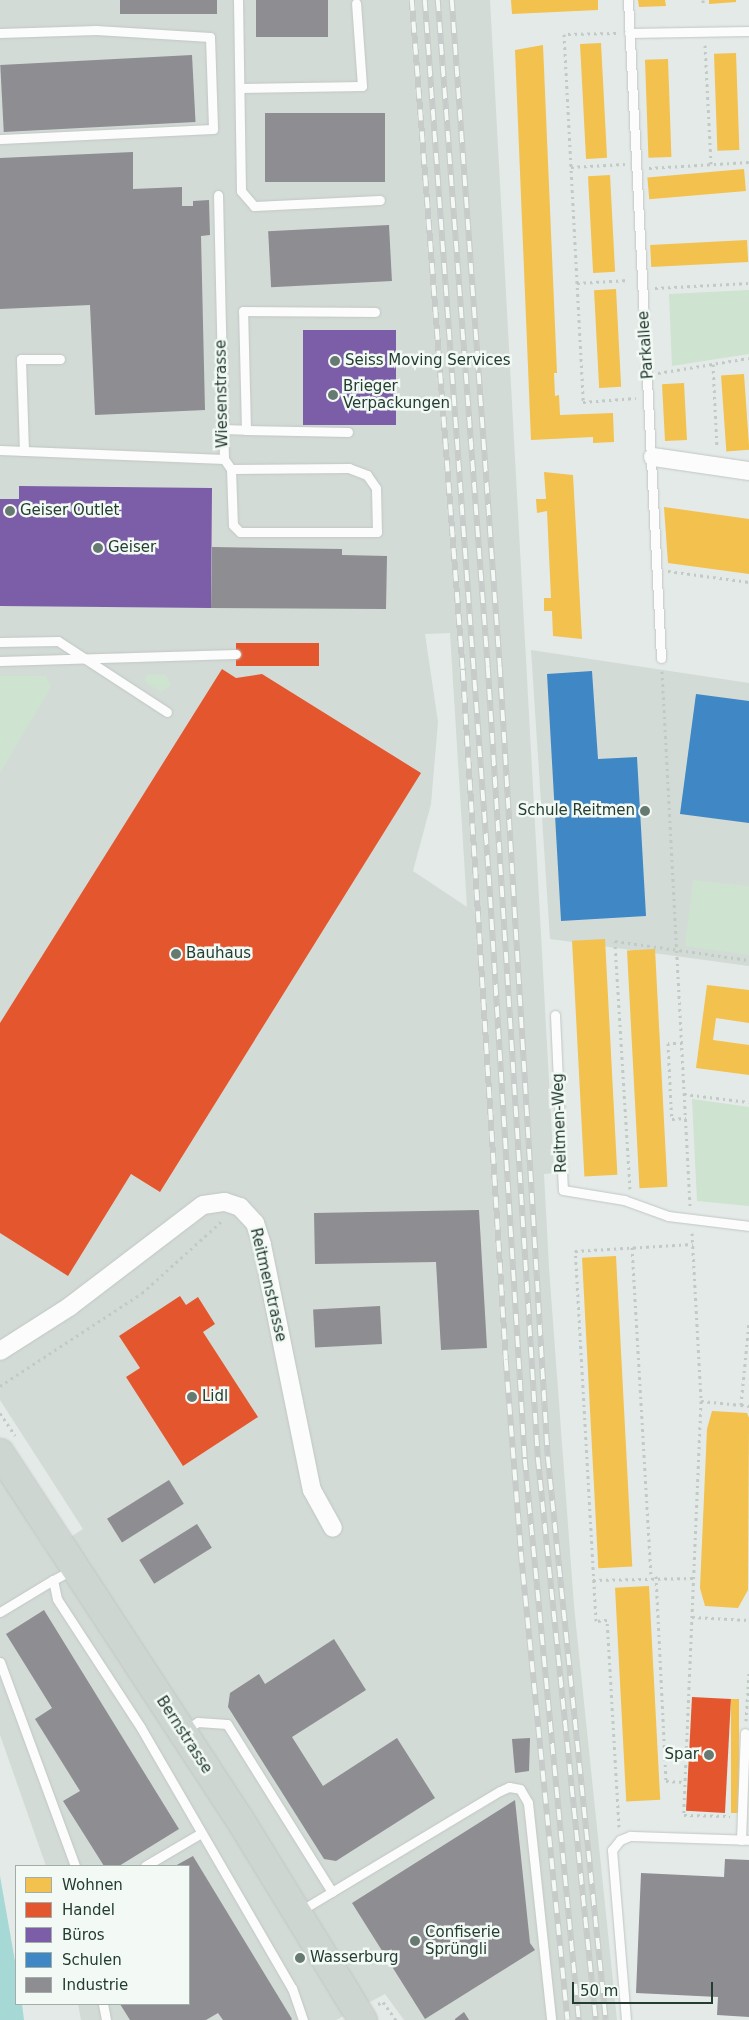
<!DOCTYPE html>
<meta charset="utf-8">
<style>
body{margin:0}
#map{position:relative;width:749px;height:2020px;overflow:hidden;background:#e4eae7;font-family:"DejaVu Sans",sans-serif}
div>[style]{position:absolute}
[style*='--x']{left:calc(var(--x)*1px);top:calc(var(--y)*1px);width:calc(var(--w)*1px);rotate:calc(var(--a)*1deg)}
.built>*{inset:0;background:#d3dbd6}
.green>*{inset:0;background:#cee3d0}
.water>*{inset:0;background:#a6d8d5}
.homes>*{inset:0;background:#f2c14e;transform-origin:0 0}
.shops>*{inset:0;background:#e4572e;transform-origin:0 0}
.offices>*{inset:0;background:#7b5ea7;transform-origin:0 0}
.schools>*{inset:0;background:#3f88c5}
.industry>*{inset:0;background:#8d8d92;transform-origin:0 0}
.path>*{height:3px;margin-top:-1.5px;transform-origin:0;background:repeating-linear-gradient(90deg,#c1cac5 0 2.5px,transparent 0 6.5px)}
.roads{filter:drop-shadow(0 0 1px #c1c7c4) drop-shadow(0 0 1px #c1c7c4)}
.lane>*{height:9px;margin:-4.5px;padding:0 4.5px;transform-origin:4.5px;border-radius:4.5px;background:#fbfcfb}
.street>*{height:18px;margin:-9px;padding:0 9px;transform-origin:9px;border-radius:9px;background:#fbfcfb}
.primary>*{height:28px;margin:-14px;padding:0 14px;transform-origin:14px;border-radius:14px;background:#ced6d2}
.rail>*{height:5.5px;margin-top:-2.75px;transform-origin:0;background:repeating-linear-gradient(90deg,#f3f9f5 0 11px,#c7cbc9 0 22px);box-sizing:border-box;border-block:1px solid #c7cbc9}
.dots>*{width:14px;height:14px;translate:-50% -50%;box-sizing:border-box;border:2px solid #f3f9f5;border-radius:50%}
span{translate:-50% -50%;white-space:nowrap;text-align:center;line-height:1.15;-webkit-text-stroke:5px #f3f9f5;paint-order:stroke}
.street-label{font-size:15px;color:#233d31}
.poi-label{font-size:15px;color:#233d31}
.left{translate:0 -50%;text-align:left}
.right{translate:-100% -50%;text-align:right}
.legend{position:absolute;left:15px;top:1865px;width:175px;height:140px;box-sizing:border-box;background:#f3f9f5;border:1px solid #a0aea7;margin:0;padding:6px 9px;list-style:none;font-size:15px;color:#233d31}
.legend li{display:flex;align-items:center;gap:10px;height:25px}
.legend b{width:25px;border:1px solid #a0aea7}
.scale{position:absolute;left:572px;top:1982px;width:141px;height:22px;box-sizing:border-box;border:2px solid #233d31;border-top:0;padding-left:6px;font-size:15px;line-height:18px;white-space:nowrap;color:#233d31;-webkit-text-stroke:4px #f3f9f5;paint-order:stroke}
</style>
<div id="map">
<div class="built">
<div style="clip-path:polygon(evenodd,0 0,490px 0,554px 1173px,544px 1174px,549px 1268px,574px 1606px,617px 2020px,404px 2020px,385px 1994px,336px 2020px,81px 2020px,78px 2004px,189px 2004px,189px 1866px,46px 1866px,0 1735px,0 1477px,47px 1552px,83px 1529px,0 1400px,0 0,450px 633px,467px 907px,413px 871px,431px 804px,438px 722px,425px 634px,450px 633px)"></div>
<div style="clip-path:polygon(531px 650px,749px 683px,749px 966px,550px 939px)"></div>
</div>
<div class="green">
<div style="clip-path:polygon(749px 290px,749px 354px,672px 366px,669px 294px)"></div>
<div style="clip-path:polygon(148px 674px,166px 675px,171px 685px,161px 692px,146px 683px,145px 678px)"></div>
<div style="clip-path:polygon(0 676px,46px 676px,51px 687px,0 773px)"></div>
<div style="clip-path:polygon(693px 880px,749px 886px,749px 955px,685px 946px)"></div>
<div style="clip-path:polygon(692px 1099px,749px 1107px,749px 1206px,697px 1201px)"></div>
</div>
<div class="water">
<div style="clip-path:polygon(0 1876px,16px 1967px,16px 2004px,22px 2004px,24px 2020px,0 2020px)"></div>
</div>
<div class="homes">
<div style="clip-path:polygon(511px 0,598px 0,598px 10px,512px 14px)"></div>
<div style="clip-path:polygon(638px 0,665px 0,666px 6px,639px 7px)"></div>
<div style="clip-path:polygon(709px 0,736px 0,736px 2px,709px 4px)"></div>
<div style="left:601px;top:43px;width:115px;height:21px;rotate:87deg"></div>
<div style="clip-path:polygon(543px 45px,557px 373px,554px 373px,555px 396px,559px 395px,560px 415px,613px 413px,614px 442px,593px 443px,593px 437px,531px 440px,515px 50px)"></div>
<div style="left:736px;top:53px;width:97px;height:22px;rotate:88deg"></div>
<div style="left:668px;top:59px;width:98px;height:23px;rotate:88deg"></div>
<div style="left:744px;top:169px;width:22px;height:97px;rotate:85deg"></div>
<div style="left:610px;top:175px;width:97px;height:22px;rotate:87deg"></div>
<div style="left:747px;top:240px;width:22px;height:97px;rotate:87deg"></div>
<div style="left:616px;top:289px;width:98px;height:22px;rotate:87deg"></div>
<div style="left:744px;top:374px;width:76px;height:23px;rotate:86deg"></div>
<div style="left:684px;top:383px;width:57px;height:22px;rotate:87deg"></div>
<div style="clip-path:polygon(544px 472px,573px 475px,582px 639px,553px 636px,552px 611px,544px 611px,544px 598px,551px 598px,547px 511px,537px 513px,536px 499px,546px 499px)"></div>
<div style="clip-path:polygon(664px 507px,749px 519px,749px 574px,668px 563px)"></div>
<div style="left:605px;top:939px;width:236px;height:33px;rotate:87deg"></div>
<div style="left:655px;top:949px;width:238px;height:28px;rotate:87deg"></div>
<div style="clip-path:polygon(707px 985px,749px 990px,749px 1023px,716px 1018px,713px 1040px,749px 1045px,749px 1075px,696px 1068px)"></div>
<div style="left:616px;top:1256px;width:311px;height:34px;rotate:87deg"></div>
<div style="clip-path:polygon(712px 1411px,747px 1413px,749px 1418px,748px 1590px,738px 1608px,705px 1606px,700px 1588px,707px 1429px)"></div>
<div style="left:649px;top:1586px;width:214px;height:34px;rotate:87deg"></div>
<div style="left:731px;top:1699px;width:8px;height:114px"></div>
</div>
<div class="shops">
<div style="left:236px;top:643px;width:83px;height:23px"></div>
<div style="clip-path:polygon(222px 669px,236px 678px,262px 674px,421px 773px,160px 1192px,131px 1174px,68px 1276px,0 1233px,0 1023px)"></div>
<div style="clip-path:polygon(180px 1296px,186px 1305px,198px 1297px,215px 1324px,203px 1332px,258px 1417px,183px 1466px,126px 1377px,140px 1368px,119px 1336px)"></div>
<div style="left:692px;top:1697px;width:39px;height:114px;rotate:3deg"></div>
</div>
<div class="offices">
<div style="left:303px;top:330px;width:93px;height:95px"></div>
<div style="clip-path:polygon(19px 486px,212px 488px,211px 608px,0 606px,0 499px,19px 499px)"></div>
</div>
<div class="schools">
<div style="clip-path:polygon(592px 671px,598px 759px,637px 757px,646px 916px,561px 921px,547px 674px)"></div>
<div style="clip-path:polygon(696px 694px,749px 701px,749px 823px,680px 814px)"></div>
</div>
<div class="industry">
<div style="left:120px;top:0;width:97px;height:14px"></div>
<div style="left:256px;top:0;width:72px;height:37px"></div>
<div style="left:192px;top:55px;width:67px;height:192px;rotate:87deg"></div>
<div style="left:385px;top:113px;width:69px;height:120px;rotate:90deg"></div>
<div style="clip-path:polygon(133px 152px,133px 189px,182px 187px,182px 206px,193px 206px,193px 201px,209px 200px,210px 235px,201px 236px,205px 410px,95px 415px,90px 305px,0 309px,0 158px)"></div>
<div style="left:389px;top:225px;width:56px;height:121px;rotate:87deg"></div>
<div style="clip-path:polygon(212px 547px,342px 549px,342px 555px,387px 556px,386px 609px,211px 608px)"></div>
<div style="clip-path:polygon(479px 1210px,487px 1348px,441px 1350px,436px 1262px,315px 1264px,314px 1213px)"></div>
<div style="left:380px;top:1306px;width:38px;height:67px;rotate:87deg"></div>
<div style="left:169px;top:1480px;width:28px;height:73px;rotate:58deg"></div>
<div style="left:197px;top:1524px;width:28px;height:68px;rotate:58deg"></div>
<div style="clip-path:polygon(44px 1610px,179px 1829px,119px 1866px,104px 1866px,63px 1801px,80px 1791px,35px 1719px,52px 1708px,6px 1634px)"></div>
<div style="clip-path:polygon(334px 1639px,366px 1690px,292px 1737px,323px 1786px,397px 1738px,435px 1798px,336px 1861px,324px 1859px,228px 1707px,230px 1693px,259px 1674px,265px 1684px)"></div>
<div style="clip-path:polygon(530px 1738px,529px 1771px,515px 1773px,512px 1739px)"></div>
<div style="clip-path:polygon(515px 1800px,530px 1943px,535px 1950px,425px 2019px,352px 1903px)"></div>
<div style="clip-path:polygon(193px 1856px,292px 2019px,291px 2020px,223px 2020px,218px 2013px,206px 2020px,130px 2020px,120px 2004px,189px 2004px,189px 1866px,175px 1866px)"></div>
<div style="clip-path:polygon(725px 1859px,749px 1860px,749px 2017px,717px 2015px,718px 1997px,636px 1993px,641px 1873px,724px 1877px)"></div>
<div style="clip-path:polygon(464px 2012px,469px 2020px,455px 2020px,455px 2019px)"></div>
</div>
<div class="path">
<div style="--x:703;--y:0;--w:4;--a:90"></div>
<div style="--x:616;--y:33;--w:52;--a:178.9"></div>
<div style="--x:564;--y:34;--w:368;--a:87"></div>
<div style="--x:583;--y:402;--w:53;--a:-4.3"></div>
<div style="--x:705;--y:45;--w:119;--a:87.1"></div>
<div style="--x:571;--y:167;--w:54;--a:-3.2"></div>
<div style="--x:649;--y:168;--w:100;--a:-3.4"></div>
<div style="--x:577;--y:283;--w:52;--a:-3.3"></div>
<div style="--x:655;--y:288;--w:94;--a:-3"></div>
<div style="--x:713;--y:364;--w:84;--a:87.3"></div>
<div style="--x:658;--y:373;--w:92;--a:-9.4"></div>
<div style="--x:668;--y:571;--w:82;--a:7.7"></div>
<div style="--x:662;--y:671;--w:536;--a:87"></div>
<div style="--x:682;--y:1043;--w:14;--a:180"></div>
<div style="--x:668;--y:1043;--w:64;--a:87.3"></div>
<div style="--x:671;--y:1107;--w:12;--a:85"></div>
<div style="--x:672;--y:1119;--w:14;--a:-4"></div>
<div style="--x:684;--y:1094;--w:65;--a:7"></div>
<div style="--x:630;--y:1189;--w:248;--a:-93.5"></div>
<div style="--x:615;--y:941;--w:135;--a:8.1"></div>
<div style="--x:692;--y:1233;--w:168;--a:86.9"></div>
<div style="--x:701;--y:1401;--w:414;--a:92.4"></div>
<div style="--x:684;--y:1815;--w:46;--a:1.2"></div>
<div style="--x:632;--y:1247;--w:331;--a:86.7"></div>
<div style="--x:0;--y:1386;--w:170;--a:-33.2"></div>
<div style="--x:142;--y:1293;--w:108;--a:-42"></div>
<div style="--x:701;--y:1401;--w:40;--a:5.7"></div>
<div style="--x:741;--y:1405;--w:83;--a:-84.5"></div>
<div style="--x:741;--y:1405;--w:8;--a:7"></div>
<div style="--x:0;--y:1413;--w:27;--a:56"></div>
<div style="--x:656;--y:1576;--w:205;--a:87.2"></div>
<div style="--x:666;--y:1781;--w:19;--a:3"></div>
<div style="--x:593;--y:1580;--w:101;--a:-1.1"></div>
<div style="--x:692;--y:1617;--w:57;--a:3"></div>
<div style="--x:746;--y:1721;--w:49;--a:-86.5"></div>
<div style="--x:619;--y:1827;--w:207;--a:-93.3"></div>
<div style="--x:607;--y:1620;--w:11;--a:175"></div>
<div style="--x:596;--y:1621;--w:371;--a:-93.2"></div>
<div style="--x:575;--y:1251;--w:118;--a:-3.4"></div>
<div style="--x:378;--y:2004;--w:5;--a:-22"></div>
<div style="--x:383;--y:2002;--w:22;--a:54"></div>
</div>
<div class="roads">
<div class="lane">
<div style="--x:238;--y:0;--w:191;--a:89.1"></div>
<div style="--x:241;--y:191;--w:20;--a:49"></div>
<div style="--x:254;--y:206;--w:126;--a:-2.7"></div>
<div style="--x:628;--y:0;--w:659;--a:87.13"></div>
<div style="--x:0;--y:33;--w:96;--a:-1.8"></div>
<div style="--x:96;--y:30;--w:114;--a:3.5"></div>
<div style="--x:210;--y:37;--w:92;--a:88.1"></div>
<div style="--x:213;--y:129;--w:213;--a:177.3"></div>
<div style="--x:629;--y:33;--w:120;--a:-1"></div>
<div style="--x:240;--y:88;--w:122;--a:-0.9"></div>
<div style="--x:362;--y:86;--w:83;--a:-94.1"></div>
<div style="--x:223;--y:429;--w:23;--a:2"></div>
<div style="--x:246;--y:430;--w:119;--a:-91.4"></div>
<div style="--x:243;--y:311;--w:132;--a:0.4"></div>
<div style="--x:246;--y:430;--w:102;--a:1.1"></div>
<div style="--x:0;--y:450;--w:224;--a:2.3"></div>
<div style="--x:224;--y:459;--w:264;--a:-91.3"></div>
<div style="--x:24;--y:451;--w:92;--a:-91.9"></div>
<div style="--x:21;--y:359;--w:39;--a:0"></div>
<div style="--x:224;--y:459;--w:12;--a:55"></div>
<div style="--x:231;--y:469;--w:56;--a:88"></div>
<div style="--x:233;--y:525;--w:10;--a:45"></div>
<div style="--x:240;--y:532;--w:137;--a:0"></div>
<div style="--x:377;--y:532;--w:44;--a:-91.3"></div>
<div style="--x:376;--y:488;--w:16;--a:-125"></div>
<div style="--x:367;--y:475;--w:19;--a:-159"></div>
<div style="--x:349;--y:468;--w:118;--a:179.5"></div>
<div style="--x:0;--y:642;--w:58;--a:-1"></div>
<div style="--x:58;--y:641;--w:130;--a:33.1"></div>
<div style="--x:0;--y:661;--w:236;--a:-1.7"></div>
<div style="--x:555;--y:1015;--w:175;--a:87.4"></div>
<div style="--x:563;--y:1190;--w:62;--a:9.3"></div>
<div style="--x:624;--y:1200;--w:47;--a:20"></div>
<div style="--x:668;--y:1216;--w:82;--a:7"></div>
<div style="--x:72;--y:1570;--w:21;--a:152"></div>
<div style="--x:53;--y:1580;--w:19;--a:78"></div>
<div style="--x:57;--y:1599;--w:154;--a:56.9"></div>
<div style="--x:141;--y:1728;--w:301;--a:59.9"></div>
<div style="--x:292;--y:1988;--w:34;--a:71"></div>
<div style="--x:0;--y:1612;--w:62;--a:-31.1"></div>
<div style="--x:0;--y:1662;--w:217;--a:69.8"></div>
<div style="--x:185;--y:1730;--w:15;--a:-32"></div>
<div style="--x:198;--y:1722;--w:29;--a:4"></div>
<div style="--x:227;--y:1724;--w:198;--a:58"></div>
<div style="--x:741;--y:1840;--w:107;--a:-87.9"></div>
<div style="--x:145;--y:1866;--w:65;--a:-30.5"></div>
<div style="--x:300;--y:1911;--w:233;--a:-31"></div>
<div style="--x:500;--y:1791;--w:10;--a:-24"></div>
<div style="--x:509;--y:1787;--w:11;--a:10"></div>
<div style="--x:520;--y:1789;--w:16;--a:60"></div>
<div style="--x:528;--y:1803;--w:218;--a:83.9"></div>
<div style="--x:103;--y:2004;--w:16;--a:79"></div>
<div style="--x:626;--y:2020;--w:171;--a:-94.7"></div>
<div style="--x:612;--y:1850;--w:13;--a:-51"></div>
<div style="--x:620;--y:1840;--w:11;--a:-22"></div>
<div style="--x:630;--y:1836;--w:119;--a:1.9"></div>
</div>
<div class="street">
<div style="--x:653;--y:457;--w:97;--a:8.3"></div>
<div style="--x:0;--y:1351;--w:82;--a:-32.5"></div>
<div style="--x:69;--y:1307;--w:168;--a:-37.3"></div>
<div style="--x:203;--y:1205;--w:22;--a:-8"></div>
<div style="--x:225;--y:1202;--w:16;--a:18"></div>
<div style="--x:240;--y:1207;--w:22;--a:47"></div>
<div style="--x:255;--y:1223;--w:23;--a:72"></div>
<div style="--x:262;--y:1245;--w:250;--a:78.5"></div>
<div style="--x:312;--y:1490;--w:43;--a:61.1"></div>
</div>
<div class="primary">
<div style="--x:0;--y:1453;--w:436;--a:56.8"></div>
<div style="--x:239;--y:1818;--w:237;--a:58.5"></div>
</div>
</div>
<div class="rail">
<div style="--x:412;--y:0;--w:672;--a:85.65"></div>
<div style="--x:463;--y:670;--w:691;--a:86.43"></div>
<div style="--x:506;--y:1360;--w:193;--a:85.5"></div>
<div style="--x:521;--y:1552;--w:470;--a:84.3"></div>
<div style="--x:425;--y:0;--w:877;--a:85.82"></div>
<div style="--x:489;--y:875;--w:585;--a:86.47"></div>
<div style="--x:525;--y:1459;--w:564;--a:84.5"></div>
<div style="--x:438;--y:0;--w:669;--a:85.71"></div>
<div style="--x:488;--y:667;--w:793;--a:86.38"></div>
<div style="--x:538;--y:1458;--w:565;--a:84.11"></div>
<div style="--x:452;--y:0;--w:668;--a:85.88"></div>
<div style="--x:500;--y:666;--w:792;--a:86.53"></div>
<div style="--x:548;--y:1457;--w:566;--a:84.12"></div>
</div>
<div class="dots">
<div style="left:335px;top:361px;background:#677a71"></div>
<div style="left:333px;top:395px;background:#677a71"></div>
<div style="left:10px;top:511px;background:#677a71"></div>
<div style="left:98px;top:548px;background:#677a71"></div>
<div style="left:645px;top:811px;background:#677a71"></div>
<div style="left:176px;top:954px;background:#677a71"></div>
<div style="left:192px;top:1397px;background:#677a71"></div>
<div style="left:709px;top:1755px;background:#677a71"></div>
<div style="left:415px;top:1941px;background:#677a71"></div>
<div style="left:300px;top:1958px;background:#677a71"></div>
</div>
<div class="street-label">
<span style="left:646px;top:345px;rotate:-94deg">Parkallee</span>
<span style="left:222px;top:394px;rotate:-91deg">Wiesenstrasse</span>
<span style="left:560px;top:1123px;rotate:-92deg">Reitmen-Weg</span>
<span style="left:268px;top:1285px;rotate:77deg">Reitmenstrasse</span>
<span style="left:184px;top:1735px;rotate:57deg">Bernstrasse</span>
</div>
<div class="poi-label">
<span class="left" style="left:345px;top:361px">Seiss Moving Services</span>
<span class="left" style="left:343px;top:395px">Brieger<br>Verpackungen</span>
<span class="left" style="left:20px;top:511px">Geiser Outlet</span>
<span class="left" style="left:108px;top:548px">Geiser</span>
<span class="right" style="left:635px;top:811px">Schule Reitmen</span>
<span class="left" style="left:186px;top:954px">Bauhaus</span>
<span class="left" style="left:202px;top:1397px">Lidl</span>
<span class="right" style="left:699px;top:1755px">Spar</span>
<span class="left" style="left:425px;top:1941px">Confiserie<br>Sprüngli</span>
<span class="left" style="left:310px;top:1958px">Wasserburg</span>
</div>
<ul class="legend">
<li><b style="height:14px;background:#f2c14e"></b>Wohnen</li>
<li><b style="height:14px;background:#e4572e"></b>Handel</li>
<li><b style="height:14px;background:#7b5ea7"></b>Büros</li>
<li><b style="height:14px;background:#3f88c5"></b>Schulen</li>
<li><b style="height:14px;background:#8d8d92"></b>Industrie</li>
</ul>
<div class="scale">50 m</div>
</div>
